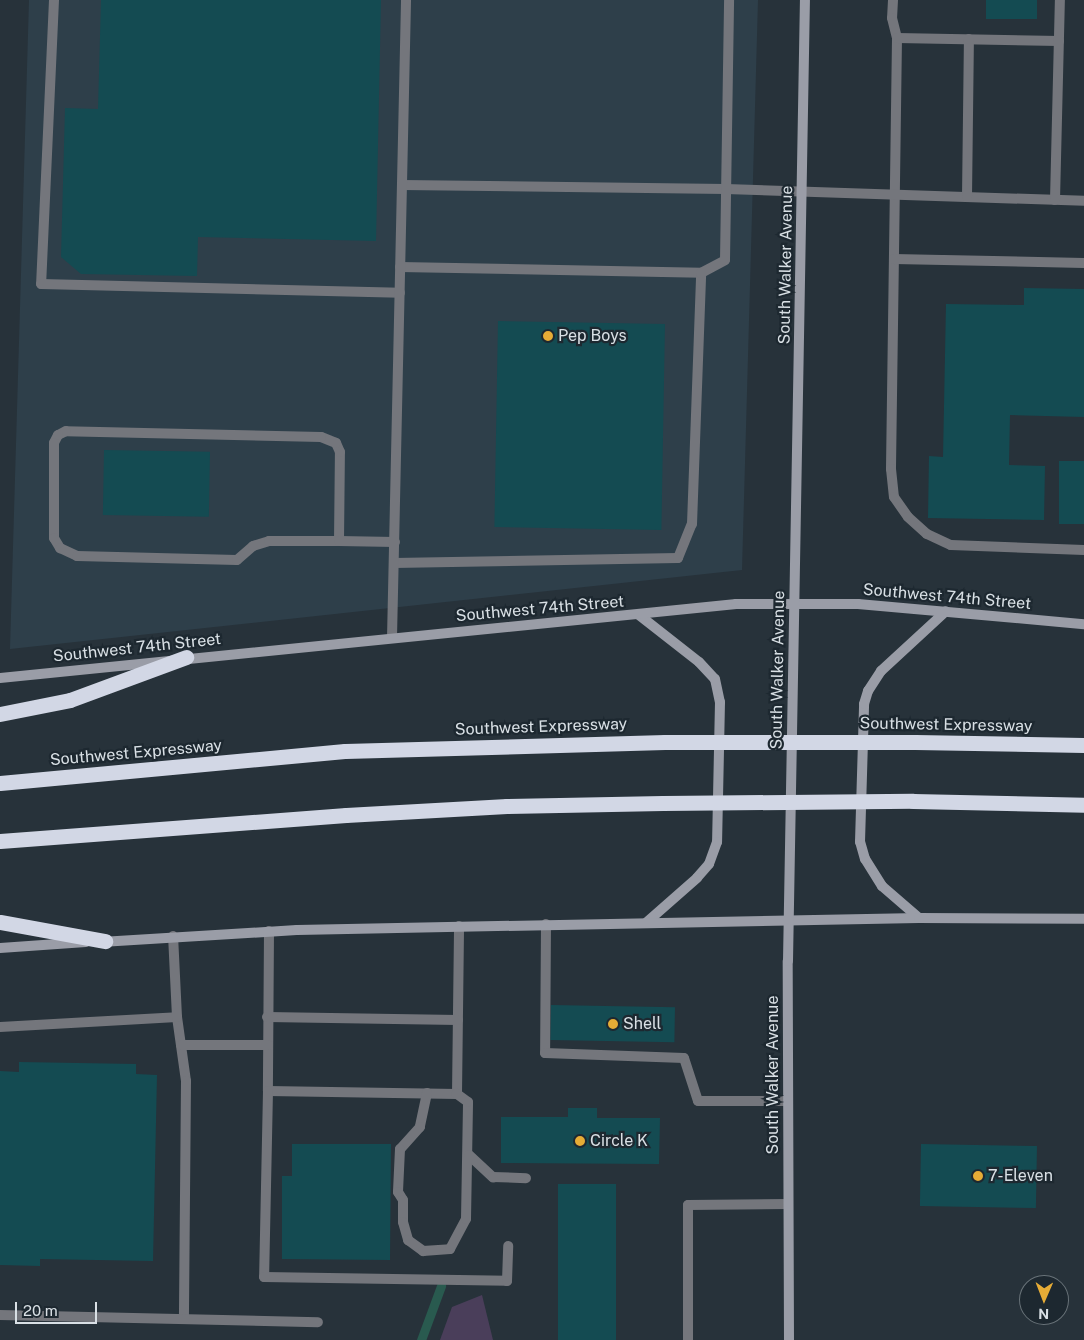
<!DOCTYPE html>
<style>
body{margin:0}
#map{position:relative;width:1084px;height:1340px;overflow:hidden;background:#27323a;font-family:"Public Sans",sans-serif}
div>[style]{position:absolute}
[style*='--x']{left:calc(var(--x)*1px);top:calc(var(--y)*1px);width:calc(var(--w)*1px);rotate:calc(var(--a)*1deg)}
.built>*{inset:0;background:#2e3f4a}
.green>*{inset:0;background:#4a3e5a}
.stream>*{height:9px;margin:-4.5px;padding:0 4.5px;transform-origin:4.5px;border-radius:4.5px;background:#295a4f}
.building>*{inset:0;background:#144b52;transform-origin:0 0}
.service>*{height:10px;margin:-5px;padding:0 5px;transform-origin:5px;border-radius:5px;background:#74767c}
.secondary>*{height:10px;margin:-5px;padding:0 5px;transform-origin:5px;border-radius:5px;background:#9a9da7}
.motorway>*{height:15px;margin:-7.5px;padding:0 7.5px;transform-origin:7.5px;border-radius:7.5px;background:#d2d7e5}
.motorway-bridge>*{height:15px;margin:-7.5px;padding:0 7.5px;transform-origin:7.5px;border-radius:7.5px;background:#d2d7e5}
.dots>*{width:14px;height:14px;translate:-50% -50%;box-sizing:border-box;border:2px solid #1d2830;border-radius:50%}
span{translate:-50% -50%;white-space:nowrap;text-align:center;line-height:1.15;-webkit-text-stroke:4.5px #1d2830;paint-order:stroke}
.street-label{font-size:16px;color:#d9e0e5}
.poi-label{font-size:16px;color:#d9e0e5}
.left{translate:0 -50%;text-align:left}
.north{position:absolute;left:1019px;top:1275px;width:50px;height:50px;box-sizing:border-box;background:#1d2830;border:1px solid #687278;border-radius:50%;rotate:181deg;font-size:14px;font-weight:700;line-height:20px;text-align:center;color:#d9e0e5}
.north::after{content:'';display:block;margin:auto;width:18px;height:22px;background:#e6ac36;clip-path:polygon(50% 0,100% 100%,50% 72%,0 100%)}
.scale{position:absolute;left:15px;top:1302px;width:82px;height:22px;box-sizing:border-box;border:2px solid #d9e0e5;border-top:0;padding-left:6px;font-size:15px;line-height:18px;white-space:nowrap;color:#d9e0e5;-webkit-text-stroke:4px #1d2830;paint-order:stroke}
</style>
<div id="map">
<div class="built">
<div style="clip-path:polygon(29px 0,758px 0,742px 570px,10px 649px)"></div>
</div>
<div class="green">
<div style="clip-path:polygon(482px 1295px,493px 1340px,440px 1340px,452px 1307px)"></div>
</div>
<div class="stream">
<div style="--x:421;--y:1340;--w:58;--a:-69.7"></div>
</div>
<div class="building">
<div style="clip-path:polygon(101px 0,381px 0,376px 241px,198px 237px,197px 276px,81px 274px,61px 257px,65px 108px,98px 109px)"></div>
<div style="left:986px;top:0;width:51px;height:19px"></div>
<div style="clip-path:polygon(1024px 288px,1084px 289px,1084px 417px,1010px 415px,1009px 465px,1045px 466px,1044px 520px,928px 518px,929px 456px,943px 457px,946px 304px,1024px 305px)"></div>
<div style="left:498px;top:321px;width:167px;height:206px;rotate:1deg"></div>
<div style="left:104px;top:450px;width:106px;height:65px;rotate:1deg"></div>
<div style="left:1059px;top:461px;width:25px;height:63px"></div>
<div style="left:551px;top:1005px;width:124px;height:35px;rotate:1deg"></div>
<div style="clip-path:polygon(19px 1062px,136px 1064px,136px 1074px,157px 1075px,153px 1261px,40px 1259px,40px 1266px,0 1265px,0 1071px,19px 1072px)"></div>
<div style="clip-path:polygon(568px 1108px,597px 1108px,597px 1118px,660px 1118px,659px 1164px,501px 1163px,501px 1117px,568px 1117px)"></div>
<div style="clip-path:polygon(292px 1144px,391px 1144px,390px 1260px,282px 1259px,282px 1176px,292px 1176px)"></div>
<div style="left:921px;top:1144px;width:116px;height:62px;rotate:1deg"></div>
<div style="left:558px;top:1184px;width:58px;height:156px"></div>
</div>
<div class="service">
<div style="--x:54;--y:0;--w:284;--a:92.6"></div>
<div style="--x:41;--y:284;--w:359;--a:1.4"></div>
<div style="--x:893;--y:0;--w:18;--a:93"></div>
<div style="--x:892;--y:18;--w:21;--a:76"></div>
<div style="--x:897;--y:38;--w:431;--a:90.8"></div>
<div style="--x:891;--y:469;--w:28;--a:84"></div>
<div style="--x:894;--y:497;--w:24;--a:55"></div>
<div style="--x:908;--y:517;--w:25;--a:42"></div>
<div style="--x:927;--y:534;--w:26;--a:25"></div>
<div style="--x:951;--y:545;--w:133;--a:2.2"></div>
<div style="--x:897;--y:38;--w:162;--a:1.1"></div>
<div style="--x:402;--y:185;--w:324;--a:0.7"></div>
<div style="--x:726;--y:189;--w:358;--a:1.9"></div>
<div style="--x:967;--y:197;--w:158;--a:-89.3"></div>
<div style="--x:1055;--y:200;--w:200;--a:-88.6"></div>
<div style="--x:894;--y:259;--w:190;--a:1.2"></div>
<div style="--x:400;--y:267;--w:301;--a:1.1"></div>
<div style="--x:339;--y:541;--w:89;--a:-89.4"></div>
<div style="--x:340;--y:452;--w:10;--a:-114"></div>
<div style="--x:336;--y:443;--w:16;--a:-158"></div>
<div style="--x:321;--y:437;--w:255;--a:-178.7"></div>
<div style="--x:66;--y:431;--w:9;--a:153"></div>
<div style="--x:58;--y:435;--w:9;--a:117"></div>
<div style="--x:54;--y:443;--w:95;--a:90"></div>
<div style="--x:54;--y:538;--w:12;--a:59"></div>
<div style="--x:60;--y:548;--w:19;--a:25"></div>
<div style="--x:77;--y:556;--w:160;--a:1.4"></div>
<div style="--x:237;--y:560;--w:21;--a:-41"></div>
<div style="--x:253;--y:546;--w:17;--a:-17"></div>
<div style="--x:269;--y:541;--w:70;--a:0"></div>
<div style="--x:339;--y:541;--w:56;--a:1"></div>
<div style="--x:394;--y:563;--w:284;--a:-1"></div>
<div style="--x:678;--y:558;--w:37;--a:-68"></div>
<div style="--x:692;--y:524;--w:251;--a:-87.9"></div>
<div style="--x:701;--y:273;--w:27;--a:-28"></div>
<div style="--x:725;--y:260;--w:260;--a:-89.1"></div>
<div style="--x:392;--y:638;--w:638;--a:-88.74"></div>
<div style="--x:546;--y:924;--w:129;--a:90.4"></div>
<div style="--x:545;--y:1053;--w:139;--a:2.1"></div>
<div style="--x:684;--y:1058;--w:45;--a:72"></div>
<div style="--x:698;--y:1101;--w:89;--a:0"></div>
<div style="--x:269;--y:931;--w:160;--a:90.4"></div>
<div style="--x:268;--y:1091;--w:189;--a:0.9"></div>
<div style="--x:457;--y:1094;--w:168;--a:-89.3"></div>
<div style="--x:177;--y:1017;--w:65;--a:82"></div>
<div style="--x:186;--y:1081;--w:238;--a:90.5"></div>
<div style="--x:267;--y:1017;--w:191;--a:0.9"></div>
<div style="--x:0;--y:1027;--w:177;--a:-3.2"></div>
<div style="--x:177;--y:1017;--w:81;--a:-92.8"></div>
<div style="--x:181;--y:1045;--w:87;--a:0"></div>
<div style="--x:268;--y:1091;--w:186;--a:91.2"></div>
<div style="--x:264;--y:1277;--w:243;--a:0.9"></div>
<div style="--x:507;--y:1281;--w:35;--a:-88"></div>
<div style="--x:427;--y:1093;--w:35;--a:102"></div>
<div style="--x:420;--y:1127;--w:30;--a:132"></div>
<div style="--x:400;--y:1149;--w:43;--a:92.7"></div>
<div style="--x:398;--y:1192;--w:9;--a:58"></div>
<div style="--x:403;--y:1200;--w:22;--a:90"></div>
<div style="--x:403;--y:1222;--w:19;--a:74"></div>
<div style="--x:408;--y:1240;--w:19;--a:36"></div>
<div style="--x:423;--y:1251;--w:27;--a:-4"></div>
<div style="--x:450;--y:1249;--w:34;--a:-62"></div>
<div style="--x:466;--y:1219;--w:117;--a:-89"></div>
<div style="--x:468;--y:1102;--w:14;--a:-144"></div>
<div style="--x:469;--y:1155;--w:33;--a:43"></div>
<div style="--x:493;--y:1177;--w:33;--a:2"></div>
<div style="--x:0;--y:1315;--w:318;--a:1.3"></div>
<div style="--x:688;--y:1340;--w:135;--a:-90"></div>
<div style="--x:688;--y:1205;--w:100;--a:-0.6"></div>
</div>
<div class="secondary">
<div style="--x:639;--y:615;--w:76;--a:38.1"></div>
<div style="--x:699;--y:662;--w:23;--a:47"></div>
<div style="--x:715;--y:679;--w:24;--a:78"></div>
<div style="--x:720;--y:702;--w:140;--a:91.2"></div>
<div style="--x:717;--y:842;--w:23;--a:110"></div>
<div style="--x:709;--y:864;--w:18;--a:131"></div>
<div style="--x:697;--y:878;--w:67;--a:138.7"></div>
<div style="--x:0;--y:678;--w:740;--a:-5.74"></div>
<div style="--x:736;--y:604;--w:122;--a:0"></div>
<div style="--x:858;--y:604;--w:227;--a:5.1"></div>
<div style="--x:919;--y:918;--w:49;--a:-139.1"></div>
<div style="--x:882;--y:886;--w:32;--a:-122"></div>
<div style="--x:865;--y:859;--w:18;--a:-106"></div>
<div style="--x:860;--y:842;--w:138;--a:-88.3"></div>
<div style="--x:864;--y:704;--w:14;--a:-73"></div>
<div style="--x:868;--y:691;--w:24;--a:-57"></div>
<div style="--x:881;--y:671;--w:88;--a:-42.7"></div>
<div style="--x:101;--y:942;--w:196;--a:-3.5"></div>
<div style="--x:297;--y:930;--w:622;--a:-1.11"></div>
<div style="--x:919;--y:918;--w:165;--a:0.3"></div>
<div style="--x:0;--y:948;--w:86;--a:-4"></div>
<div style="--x:789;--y:1340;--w:379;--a:-90.2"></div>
<div style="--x:788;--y:961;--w:961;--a:-88.99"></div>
</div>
<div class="motorway">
<div style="--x:0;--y:714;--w:71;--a:-11.3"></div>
<div style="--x:70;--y:700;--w:124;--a:-20.3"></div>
<div style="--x:915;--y:742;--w:169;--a:1"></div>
<div style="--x:0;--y:783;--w:346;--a:-5.3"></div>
<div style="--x:345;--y:751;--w:320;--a:-1.6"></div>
<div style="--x:913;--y:801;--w:171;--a:1.3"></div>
<div style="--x:0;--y:841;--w:347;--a:-4.3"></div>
<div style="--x:346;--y:815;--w:161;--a:-3.2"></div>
<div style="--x:507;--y:806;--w:156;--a:-1.1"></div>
<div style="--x:0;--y:922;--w:107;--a:10.3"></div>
</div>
<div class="motorway-bridge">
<div style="--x:665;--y:742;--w:250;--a:0"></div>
<div style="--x:663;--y:803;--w:250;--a:-0.5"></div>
</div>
<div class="dots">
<div style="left:548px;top:336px;background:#e6ac36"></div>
<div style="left:613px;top:1024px;background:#e6ac36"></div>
<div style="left:580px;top:1141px;background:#e6ac36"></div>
<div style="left:978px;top:1176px;background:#e6ac36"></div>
</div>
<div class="street-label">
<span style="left:786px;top:265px;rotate:-89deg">South Walker Avenue</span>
<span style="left:947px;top:597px;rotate:5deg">Southwest 74th Street</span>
<span style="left:540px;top:609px;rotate:-5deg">Southwest 74th Street</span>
<span style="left:137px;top:648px;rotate:-6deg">Southwest 74th Street</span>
<span style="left:778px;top:670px;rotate:-89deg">South Walker Avenue</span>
<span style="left:946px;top:725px;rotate:1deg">Southwest Expressway</span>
<span style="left:541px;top:727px;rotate:-2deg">Southwest Expressway</span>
<span style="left:136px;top:753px;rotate:-5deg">Southwest Expressway</span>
<span style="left:773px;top:1075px;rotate:-90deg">South Walker Avenue</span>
</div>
<div class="poi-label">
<span class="left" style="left:558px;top:336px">Pep Boys</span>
<span class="left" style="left:623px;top:1024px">Shell</span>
<span class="left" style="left:590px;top:1141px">Circle K</span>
<span class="left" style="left:988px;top:1176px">7-Eleven</span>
</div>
<div class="north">N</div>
<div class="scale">20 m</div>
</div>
